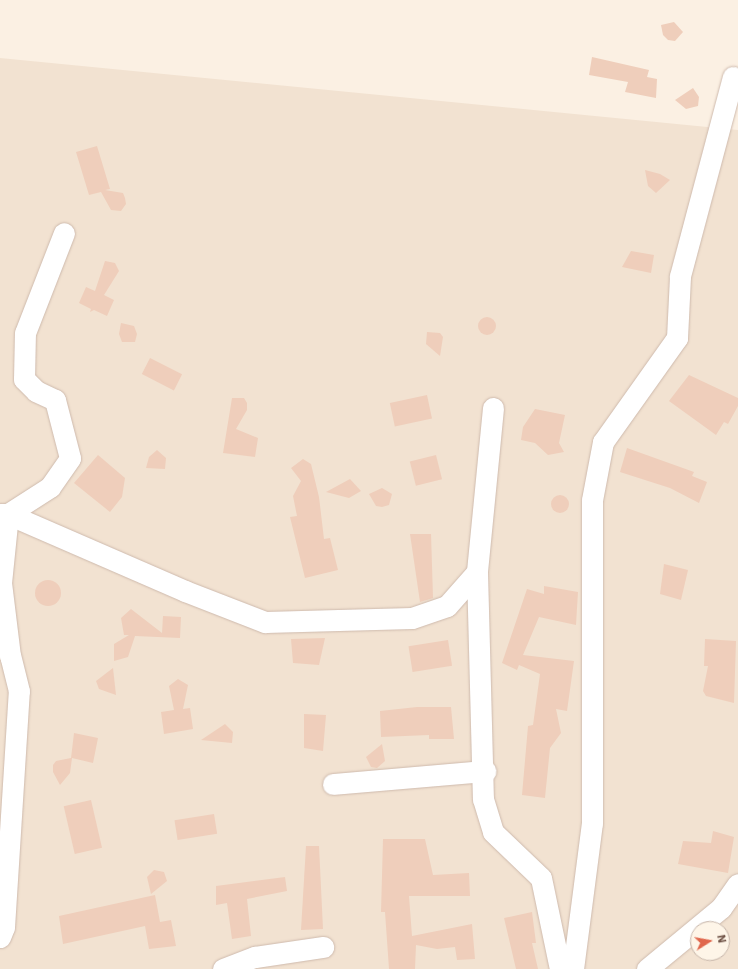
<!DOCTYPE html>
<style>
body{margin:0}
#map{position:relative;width:738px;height:969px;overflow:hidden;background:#fbf0e3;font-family:"Work Sans",sans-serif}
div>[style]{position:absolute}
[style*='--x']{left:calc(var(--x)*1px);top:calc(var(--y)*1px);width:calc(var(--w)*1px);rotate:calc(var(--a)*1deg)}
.residential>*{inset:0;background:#f2e2d1}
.building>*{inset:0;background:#efcebb;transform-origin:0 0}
.round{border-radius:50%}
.roads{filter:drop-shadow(0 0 1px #cebaad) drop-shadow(0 0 1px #cebaad)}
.minor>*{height:21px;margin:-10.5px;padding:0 10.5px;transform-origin:10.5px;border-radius:10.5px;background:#fff}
span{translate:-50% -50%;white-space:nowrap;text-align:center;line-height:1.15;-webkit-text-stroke:3px #fef5e8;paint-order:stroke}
.north{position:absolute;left:690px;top:921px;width:40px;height:40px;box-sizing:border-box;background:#fef5e8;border:1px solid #c6b5a9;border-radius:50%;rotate:79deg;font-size:11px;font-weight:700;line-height:16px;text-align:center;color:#72564a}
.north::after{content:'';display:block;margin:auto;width:14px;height:18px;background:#e0674c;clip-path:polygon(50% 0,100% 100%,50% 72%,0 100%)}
</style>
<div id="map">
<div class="residential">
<div style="clip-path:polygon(evenodd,0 58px,738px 130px,738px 969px,0 969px,0 58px,698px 929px,722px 929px,722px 953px,698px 953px,698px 929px)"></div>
</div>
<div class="building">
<div style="clip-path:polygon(674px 22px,683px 32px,675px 41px,668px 40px,663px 35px,661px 25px)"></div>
<div style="clip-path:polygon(592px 57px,649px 70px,647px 77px,657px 79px,656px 98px,625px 92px,628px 82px,589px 75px)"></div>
<div style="clip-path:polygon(693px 88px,699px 97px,698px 106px,686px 109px,675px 100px)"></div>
<div style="clip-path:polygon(97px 146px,110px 189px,105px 190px,123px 193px,125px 198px,126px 204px,121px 211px,111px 210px,101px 192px,89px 195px,76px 152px)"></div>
<div style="clip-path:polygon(645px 170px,660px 174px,670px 180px,656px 193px,648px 186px)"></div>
<div style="clip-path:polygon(631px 251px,654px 255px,651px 273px,622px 267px)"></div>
<div style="clip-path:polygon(105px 261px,115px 263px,119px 271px,104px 295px,114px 300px,107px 316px,94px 310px,90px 312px,91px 309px,79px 303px,86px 287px,95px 291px)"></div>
<div class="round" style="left:478px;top:317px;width:18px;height:18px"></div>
<div style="clip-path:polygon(121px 323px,134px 326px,137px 334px,135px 342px,122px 342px,119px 334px)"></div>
<div style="clip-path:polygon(427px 332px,440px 333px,443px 337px,440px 356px,426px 344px)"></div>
<div style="left:150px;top:358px;width:36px;height:18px;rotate:27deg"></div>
<div style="clip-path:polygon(689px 375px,738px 398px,738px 406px,728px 424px,724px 422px,716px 435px,669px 401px)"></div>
<div style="left:427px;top:395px;width:24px;height:38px;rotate:78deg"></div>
<div style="clip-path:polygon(232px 398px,244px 398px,247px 403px,247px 410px,236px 429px,258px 438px,255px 457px,223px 453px)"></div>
<div style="clip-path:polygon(535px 409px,565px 415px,559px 443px,564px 452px,548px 455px,535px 443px,521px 440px,523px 427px)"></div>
<div style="clip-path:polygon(627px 448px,694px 472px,692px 476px,707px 482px,699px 503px,670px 488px,620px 472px)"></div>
<div style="clip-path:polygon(157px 450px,166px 458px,165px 469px,146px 468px,149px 457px)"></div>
<div style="clip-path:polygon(98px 455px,125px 478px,122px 497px,110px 512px,74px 483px)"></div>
<div style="left:436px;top:455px;width:25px;height:27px;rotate:76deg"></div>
<div style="clip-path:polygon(303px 459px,311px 464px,319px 497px,324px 539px,330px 538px,338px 570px,305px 578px,290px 517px,297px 516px,293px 496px,301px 481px,291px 468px)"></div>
<div style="clip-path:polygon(350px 479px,361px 491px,349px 498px,326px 492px)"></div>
<div style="clip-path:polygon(382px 488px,392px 494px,389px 505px,382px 507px,376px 506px,369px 494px)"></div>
<div class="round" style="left:551px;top:495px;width:18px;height:18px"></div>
<div style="clip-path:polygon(410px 534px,431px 534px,433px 598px,420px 602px)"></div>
<div style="clip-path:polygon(664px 564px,688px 570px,681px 600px,660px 594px)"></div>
<div class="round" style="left:35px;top:580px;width:26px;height:26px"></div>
<div style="clip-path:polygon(544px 586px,578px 592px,576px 625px,539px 617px,523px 655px,574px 661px,567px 711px,556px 709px,561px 733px,550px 748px,545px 798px,522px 795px,528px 726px,533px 725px,540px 674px,519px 665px,517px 670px,502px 663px,527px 589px,544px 594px)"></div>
<div style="clip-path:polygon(131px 609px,162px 633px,163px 616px,181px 617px,180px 638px,135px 636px,128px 657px,114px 661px,114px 644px,129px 635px,124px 635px,121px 618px)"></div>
<div style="clip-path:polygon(325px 638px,319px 665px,293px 663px,291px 639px)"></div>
<div style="clip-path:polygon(705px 639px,736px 641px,734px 703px,706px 696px,703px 691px,708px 666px,704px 666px)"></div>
<div style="left:448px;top:640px;width:26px;height:40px;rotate:81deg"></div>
<div style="clip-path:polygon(113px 668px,116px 695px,99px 689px,96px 681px)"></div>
<div style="clip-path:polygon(178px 679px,188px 685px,183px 709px,190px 708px,193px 729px,164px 734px,161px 712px,174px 710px,169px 686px)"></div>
<div style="clip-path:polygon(417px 707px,451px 707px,454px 739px,429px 739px,429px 735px,381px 737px,380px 711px)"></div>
<div style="clip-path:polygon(304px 714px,326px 715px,323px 751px,304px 748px)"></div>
<div style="clip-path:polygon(225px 724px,233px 732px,232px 743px,201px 740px)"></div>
<div style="clip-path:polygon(74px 733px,98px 738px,93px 763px,72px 758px,70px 773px,60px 785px,53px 772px,53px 765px,56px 761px,71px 758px)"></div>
<div style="clip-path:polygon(382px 744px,385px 761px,377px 768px,371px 767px,366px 757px)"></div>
<div style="left:91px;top:800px;width:49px;height:28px;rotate:77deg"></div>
<div style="left:214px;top:814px;width:20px;height:40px;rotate:81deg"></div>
<div style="clip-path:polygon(713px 831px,734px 837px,728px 873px,678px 864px,683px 841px,711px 843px)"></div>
<div style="clip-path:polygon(383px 839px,425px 839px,433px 875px,469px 873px,470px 896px,409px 896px,412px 936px,472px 924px,475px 959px,457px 960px,455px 947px,437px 949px,416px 945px,415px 969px,389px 969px,385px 912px,381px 912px)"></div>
<div style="clip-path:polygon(306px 846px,319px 846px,323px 929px,301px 930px)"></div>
<div style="clip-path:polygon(154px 870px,164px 872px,167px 881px,151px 894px,147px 877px)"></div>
<div style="clip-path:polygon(285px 877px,287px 891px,247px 899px,251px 936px,232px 939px,227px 903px,216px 905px,216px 886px)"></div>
<div style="clip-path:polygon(155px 895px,160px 922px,171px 920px,176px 946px,149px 949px,145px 926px,63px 944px,59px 916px)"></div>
<div style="clip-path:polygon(532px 912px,536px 943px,532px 943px,538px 969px,516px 969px,504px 918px)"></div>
</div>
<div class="roads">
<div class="minor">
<div style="--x:493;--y:408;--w:165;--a:95.6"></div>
<div style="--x:477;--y:572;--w:227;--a:88.5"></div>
<div style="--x:483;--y:799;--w:34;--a:73"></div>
<div style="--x:493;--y:832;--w:66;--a:43.8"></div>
<div style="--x:541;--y:878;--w:93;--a:78.2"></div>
<div style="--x:0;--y:514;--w:8;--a:0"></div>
<div style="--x:8;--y:514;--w:50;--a:-32.7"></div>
<div style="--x:50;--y:487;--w:35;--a:-55"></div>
<div style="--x:70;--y:458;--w:60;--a:-104.5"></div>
<div style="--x:55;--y:400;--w:21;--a:-155"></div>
<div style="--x:36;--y:391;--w:17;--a:-135"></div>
<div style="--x:24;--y:379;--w:46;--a:-88.8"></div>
<div style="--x:25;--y:333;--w:107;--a:-68.7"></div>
<div style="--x:333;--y:784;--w:153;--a:-4.9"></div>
<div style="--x:0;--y:937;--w:11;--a:-68"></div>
<div style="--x:4;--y:927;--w:236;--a:-86.4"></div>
<div style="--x:19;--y:691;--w:36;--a:-104"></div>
<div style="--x:10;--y:656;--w:74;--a:-97"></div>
<div style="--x:1;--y:583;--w:69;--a:-84.2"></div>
<div style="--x:8;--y:514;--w:193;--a:23.5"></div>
<div style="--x:185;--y:591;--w:86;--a:21.2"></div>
<div style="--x:265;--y:622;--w:147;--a:-1.6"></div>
<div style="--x:412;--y:618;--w:37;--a:-19"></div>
<div style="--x:447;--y:606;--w:45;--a:-48.6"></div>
<div style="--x:223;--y:969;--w:34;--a:-21"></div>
<div style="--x:255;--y:957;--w:69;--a:-8.4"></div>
<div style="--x:573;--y:969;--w:147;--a:-82.6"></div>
<div style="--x:592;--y:823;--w:323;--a:-90"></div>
<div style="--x:592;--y:500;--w:59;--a:-79.3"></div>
<div style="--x:603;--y:442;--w:128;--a:-54.6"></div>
<div style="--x:677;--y:338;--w:62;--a:-87.2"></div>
<div style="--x:680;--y:276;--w:206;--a:-75.1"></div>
<div style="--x:647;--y:969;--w:96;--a:-39.5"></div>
<div style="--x:721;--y:908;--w:29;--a:-55"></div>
</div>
</div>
<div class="north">N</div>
</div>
